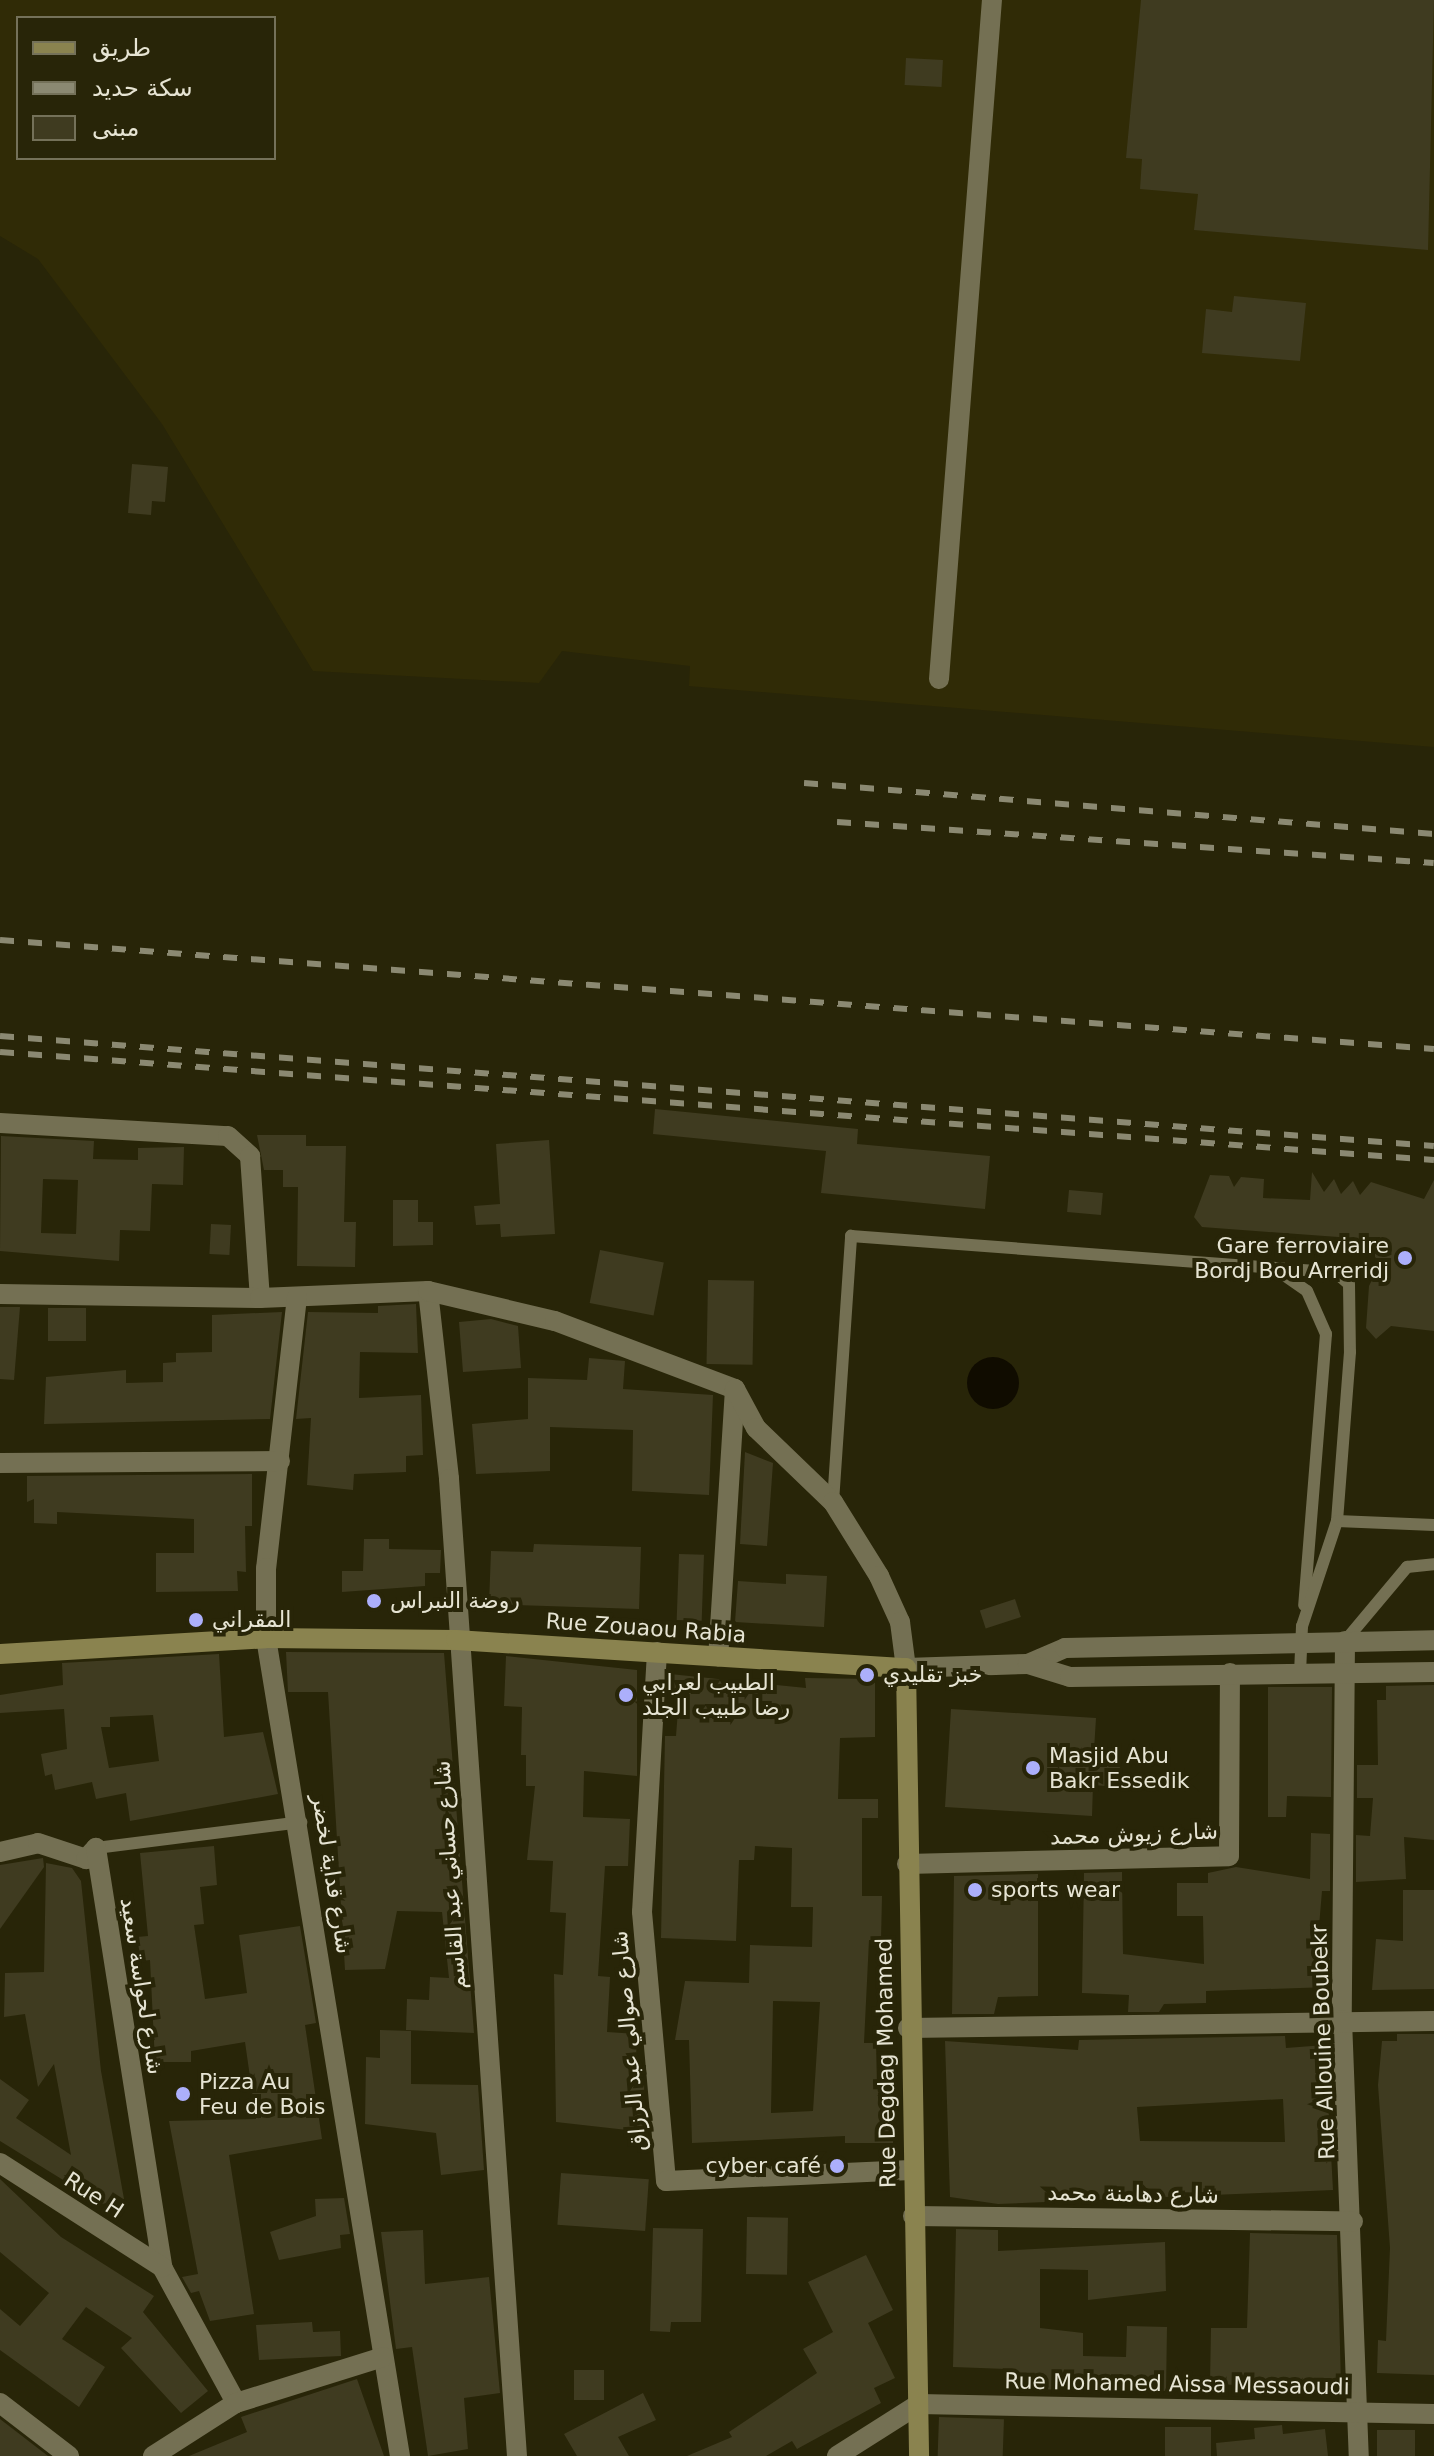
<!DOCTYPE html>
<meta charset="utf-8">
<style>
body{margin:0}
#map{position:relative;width:1434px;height:2456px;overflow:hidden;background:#282508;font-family:"DejaVu Sans","Noto Sans Arabic",sans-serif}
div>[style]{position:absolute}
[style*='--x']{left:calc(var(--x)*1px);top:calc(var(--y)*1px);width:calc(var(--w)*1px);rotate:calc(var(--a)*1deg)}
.built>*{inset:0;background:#302b06}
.water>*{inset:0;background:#100c00}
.round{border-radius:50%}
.building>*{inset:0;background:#3f3b20;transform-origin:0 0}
.service>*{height:12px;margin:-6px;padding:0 6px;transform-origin:6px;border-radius:6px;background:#747053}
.minor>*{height:20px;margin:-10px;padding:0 10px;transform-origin:10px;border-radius:10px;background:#747053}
.tertiary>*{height:20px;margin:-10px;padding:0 10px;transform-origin:10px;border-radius:10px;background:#747053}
.secondary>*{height:20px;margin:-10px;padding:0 10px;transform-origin:10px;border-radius:10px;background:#8a834f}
.rail>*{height:6px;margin-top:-3px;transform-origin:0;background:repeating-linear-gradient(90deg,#8b8972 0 14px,transparent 0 28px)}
.dots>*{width:22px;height:22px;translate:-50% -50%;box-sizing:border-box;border:4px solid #282508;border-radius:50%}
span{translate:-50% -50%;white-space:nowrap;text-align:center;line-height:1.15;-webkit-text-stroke:8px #282508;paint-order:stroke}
.poi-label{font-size:22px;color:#e6e4d3}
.right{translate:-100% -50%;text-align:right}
.left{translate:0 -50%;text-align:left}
.street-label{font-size:22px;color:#e6e4d3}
.legend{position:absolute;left:16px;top:16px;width:260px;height:144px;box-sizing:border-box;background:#282508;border:2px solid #747159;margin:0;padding:10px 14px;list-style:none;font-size:24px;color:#e6e4d3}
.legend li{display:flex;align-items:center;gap:16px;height:40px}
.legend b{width:40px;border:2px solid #747159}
</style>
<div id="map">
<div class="built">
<div style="clip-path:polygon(evenodd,0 0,1434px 0,1434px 747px,689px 686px,690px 666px,562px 651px,539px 683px,313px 671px,162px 424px,38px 259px,0 236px,0 0,18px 18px,274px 18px,274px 158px,18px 158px,18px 18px)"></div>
</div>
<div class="water">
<div class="round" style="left:967px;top:1357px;width:52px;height:52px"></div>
</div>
<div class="building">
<div style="clip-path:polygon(1141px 0,1434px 0,1428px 250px,1194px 230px,1198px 194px,1140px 189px,1142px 159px,1126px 158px)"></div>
<div style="left:906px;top:58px;width:37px;height:27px;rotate:3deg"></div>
<div style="clip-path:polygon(1234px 296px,1306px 303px,1300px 361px,1202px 353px,1206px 309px,1232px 312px)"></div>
<div style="clip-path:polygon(132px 464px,168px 467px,165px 502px,152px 501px,151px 515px,128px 513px)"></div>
<div style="clip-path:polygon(655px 1109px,858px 1129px,857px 1144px,990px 1156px,985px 1209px,821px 1193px,826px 1151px,653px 1134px)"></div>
<div style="clip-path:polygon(257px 1135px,306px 1135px,306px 1146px,346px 1146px,344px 1222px,356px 1222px,355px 1267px,297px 1266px,298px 1187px,283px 1187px,283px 1170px,264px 1170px)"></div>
<div style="clip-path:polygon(evenodd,1px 1136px,94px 1141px,93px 1159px,138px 1160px,138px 1148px,184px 1147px,183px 1185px,152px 1184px,150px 1231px,120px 1230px,119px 1261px,0 1251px,1px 1136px,43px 1179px,78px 1180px,76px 1234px,41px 1233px,43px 1179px)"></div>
<div style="clip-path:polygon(549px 1140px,555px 1234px,501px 1237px,500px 1224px,476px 1225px,474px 1206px,500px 1204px,496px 1144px)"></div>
<div style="clip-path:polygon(1312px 1172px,1324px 1192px,1334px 1179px,1341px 1194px,1353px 1181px,1360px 1195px,1371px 1182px,1424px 1199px,1434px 1180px,1434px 1331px,1391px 1326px,1376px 1339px,1366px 1328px,1369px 1286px,1381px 1262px,1352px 1238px,1202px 1227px,1194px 1217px,1210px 1175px,1229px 1176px,1234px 1187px,1241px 1177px,1264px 1179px,1263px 1198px,1310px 1200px)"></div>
<div style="left:1069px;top:1190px;width:34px;height:22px;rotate:5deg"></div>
<div style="clip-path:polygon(393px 1200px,418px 1200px,418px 1222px,433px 1222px,433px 1245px,393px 1246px)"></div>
<div style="left:211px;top:1224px;width:20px;height:30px;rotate:3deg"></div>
<div style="left:600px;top:1250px;width:65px;height:54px;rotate:11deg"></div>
<div style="left:708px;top:1280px;width:46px;height:84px;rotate:1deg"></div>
<div style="clip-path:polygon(416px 1304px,418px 1353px,360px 1352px,359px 1398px,421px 1395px,423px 1455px,406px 1456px,406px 1472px,354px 1474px,353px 1490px,307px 1485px,311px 1418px,296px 1419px,308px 1312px,378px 1313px,378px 1306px)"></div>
<div style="clip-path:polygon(0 1307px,20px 1307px,14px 1380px,0 1379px)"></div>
<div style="left:48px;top:1308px;width:38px;height:33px"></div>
<div style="clip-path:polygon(282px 1312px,270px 1419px,44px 1424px,46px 1377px,126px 1370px,126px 1383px,163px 1382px,163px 1363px,176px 1362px,176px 1353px,212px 1352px,212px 1315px)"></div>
<div style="clip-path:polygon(491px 1319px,518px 1326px,521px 1368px,463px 1372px,459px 1322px)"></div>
<div style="clip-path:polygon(589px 1358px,625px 1361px,623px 1389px,713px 1395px,709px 1495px,632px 1491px,633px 1430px,550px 1427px,550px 1471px,476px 1474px,472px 1424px,528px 1419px,528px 1378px,587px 1380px)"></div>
<div style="clip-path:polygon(745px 1452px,773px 1463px,767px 1546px,740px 1544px)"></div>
<div style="clip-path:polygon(252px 1474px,252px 1526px,245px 1526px,246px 1572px,237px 1571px,238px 1591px,156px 1592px,156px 1553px,194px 1553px,194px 1519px,57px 1512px,57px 1524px,34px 1523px,34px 1499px,27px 1502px,27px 1476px)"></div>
<div style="clip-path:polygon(364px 1539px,389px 1539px,389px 1549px,441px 1550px,440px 1573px,425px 1573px,425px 1586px,342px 1592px,342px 1571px,363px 1571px)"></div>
<div style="clip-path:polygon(534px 1544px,641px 1547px,639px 1609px,489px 1604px,491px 1551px,533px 1552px)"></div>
<div style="left:679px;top:1554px;width:25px;height:66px;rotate:2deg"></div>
<div style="clip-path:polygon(786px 1574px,827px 1576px,824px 1627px,735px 1622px,738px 1581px,786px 1584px)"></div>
<div style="left:1015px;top:1599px;width:19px;height:37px;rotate:72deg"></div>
<div style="clip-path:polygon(286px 1652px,444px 1653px,474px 2033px,406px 2030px,407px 1999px,429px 2000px,430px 1977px,449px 1978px,442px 1912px,397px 1911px,385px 1969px,345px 1970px,328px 1692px,288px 1692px)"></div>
<div style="clip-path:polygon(evenodd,219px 1654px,224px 1737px,263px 1732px,278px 1794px,130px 1821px,126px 1793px,96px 1799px,92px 1782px,55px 1790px,52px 1774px,45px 1776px,41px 1754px,67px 1749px,64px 1709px,0 1713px,0 1695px,63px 1685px,62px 1663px,219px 1654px,153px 1715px,159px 1761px,109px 1768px,101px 1727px,110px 1727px,110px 1717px,153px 1715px)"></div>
<div style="clip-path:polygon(506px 1656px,637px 1670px,637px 1776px,584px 1771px,583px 1817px,630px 1819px,628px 1866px,605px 1866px,598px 1976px,610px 1977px,607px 2032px,637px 2034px,635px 2081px,644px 2081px,645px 2132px,556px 2122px,554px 1974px,563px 1975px,566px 1913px,550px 1912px,553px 1861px,527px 1860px,535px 1786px,526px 1786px,526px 1755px,521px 1755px,522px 1707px,504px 1706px)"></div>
<div style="clip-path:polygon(evenodd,670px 1674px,806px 1688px,805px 1678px,875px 1679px,875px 1737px,840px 1738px,838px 1799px,878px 1799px,878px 1818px,862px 1818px,862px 1896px,882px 1896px,881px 1940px,869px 1940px,864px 2043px,876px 2043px,877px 2085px,893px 2086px,893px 2143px,845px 2143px,845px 2136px,692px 2143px,689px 2040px,675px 2040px,685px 1981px,749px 1983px,750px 1945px,812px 1947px,813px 1907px,791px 1907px,792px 1848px,755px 1846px,754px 1860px,739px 1860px,736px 1941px,661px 1938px,665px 1736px,676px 1736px,679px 1697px,669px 1696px,670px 1674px,773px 2001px,820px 2002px,813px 2111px,771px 2113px,773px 2001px)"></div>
<div style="clip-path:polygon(1434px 1685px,1434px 1840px,1404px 1837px,1406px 1879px,1356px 1882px,1356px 1835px,1370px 1836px,1373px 1798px,1357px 1798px,1357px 1765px,1378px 1765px,1377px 1700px,1386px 1700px,1386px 1686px)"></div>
<div style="clip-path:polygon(1268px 1687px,1332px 1687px,1331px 1797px,1287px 1796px,1286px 1817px,1268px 1817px)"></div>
<div style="clip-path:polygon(951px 1709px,1096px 1718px,1094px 1750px,1121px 1751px,1119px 1787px,1093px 1785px,1092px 1816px,945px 1807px)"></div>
<div style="clip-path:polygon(1311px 1833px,1330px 1834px,1330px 1891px,1322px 1891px,1317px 1950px,1330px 1950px,1329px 1987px,1206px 1991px,1206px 2003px,1164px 2004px,1159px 2012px,1128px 2012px,1129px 1995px,1082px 1993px,1084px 1873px,1122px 1872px,1123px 1954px,1204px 1964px,1203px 1916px,1177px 1916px,1177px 1883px,1208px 1883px,1208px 1873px,1236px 1867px,1310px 1879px)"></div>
<div style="clip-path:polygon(214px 1846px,217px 1885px,200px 1887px,204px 1924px,194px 1925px,205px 1999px,247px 1993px,239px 1935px,300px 1926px,316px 2023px,305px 2025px,322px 2139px,229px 2155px,254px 2314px,210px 2321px,199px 2291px,191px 2293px,182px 2277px,198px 2274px,169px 2121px,256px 2119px,245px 2042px,191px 2051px,191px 2062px,155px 2062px,150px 1960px,141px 1961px,137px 1937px,148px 1936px,140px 1853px)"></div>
<div style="clip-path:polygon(43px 1858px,44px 1867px,0 1929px,0 1865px)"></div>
<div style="clip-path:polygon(46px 1863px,72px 1868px,81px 1881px,101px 2071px,124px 2199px,102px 2204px,0 2141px,0 2079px,29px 2100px,16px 2118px,71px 2155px,54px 2064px,38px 2087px,25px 2014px,4px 2017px,5px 1973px,44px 1972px)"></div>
<div style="clip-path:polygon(1038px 1874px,1038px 1996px,998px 1997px,994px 2014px,952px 2014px,954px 1876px)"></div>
<div style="clip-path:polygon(1403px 1890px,1434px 1890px,1434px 1989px,1372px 1990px,1376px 1939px,1403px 1941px)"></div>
<div style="clip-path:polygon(380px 2030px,411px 2031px,411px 2084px,478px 2085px,484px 2170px,441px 2175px,436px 2133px,365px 2124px,366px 2057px,380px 2058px)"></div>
<div style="clip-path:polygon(1397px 2034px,1434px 2034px,1434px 2375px,1377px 2373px,1378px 2340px,1386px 2341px,1390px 2248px,1378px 2085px,1382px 2041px,1397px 2041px)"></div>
<div style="clip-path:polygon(evenodd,1285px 2036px,1286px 2048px,1325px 2045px,1333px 2190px,998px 2204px,950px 2197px,945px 2041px,1078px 2050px,1079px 2040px,1285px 2036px,1283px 2099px,1285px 2142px,1140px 2141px,1137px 2107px,1283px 2099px)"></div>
<div style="left:561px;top:2173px;width:88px;height:52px;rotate:4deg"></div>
<div style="clip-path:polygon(0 2179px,61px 2237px,154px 2296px,143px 2312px,208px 2391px,181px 2413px,121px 2348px,132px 2338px,86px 2307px,62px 2339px,105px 2367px,79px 2407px,0 2350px,0 2309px,20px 2326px,49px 2293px,0 2252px)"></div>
<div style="clip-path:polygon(344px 2198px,350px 2234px,340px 2235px,341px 2248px,279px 2260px,270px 2232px,316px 2216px,315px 2199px)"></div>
<div style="left:747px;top:2217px;width:41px;height:57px;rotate:1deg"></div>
<div style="clip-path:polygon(653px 2228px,703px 2229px,701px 2322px,671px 2322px,670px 2332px,650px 2331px)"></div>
<div style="clip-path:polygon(956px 2229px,998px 2230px,998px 2251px,1165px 2242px,1166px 2291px,1088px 2300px,1088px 2270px,1040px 2269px,1040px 2328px,1083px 2333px,1083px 2356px,1126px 2357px,1127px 2326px,1167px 2327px,1166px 2391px,1007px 2389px,1007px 2369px,953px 2367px)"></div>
<div style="clip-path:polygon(423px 2230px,425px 2284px,489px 2277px,500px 2393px,464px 2398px,468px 2449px,428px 2456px,412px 2347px,396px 2349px,381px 2232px)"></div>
<div style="clip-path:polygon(1250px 2233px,1337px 2235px,1341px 2385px,1293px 2383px,1293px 2390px,1210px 2383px,1211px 2328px,1247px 2328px)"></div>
<div style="clip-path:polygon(866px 2255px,893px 2310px,868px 2323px,895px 2378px,874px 2388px,881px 2403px,797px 2449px,792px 2441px,766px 2456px,687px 2456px,732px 2437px,729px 2432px,817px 2373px,803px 2349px,833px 2332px,808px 2282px)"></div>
<div style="clip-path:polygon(312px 2322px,313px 2332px,340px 2331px,341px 2356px,259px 2360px,256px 2325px)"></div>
<div style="left:574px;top:2370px;width:30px;height:30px"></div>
<div style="clip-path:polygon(357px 2379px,384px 2456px,189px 2456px,247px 2432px,241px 2417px)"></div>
<div style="clip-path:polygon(643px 2393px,656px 2420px,618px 2437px,629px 2456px,577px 2456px,564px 2434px)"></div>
<div style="left:939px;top:2417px;width:65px;height:39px;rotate:2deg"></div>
<div style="clip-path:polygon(0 2419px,48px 2456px,0 2456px)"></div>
<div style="clip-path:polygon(1282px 2425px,1283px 2434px,1325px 2429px,1328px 2456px,1217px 2456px,1216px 2443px,1255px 2439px,1254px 2428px)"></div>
<div style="left:1165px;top:2427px;width:46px;height:29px"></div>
<div style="left:1377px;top:2430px;width:38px;height:26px"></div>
</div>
<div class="service">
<div style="--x:1274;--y:1268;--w:40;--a:34.9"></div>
<div style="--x:1307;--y:1291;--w:47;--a:66.2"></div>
<div style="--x:1326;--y:1334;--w:272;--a:94.6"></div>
<div style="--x:833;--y:1502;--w:267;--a:-86.1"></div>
<div style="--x:851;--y:1236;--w:485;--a:4.3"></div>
<div style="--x:1335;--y:1272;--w:18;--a:41"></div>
<div style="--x:1349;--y:1284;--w:68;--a:89.2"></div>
<div style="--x:1350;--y:1352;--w:169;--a:94.4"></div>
<div style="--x:1337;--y:1521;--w:111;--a:108.4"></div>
<div style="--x:1302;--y:1626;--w:47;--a:92.4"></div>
<div style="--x:1337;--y:1521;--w:97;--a:2.4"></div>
<div style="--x:1345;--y:1641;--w:97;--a:-50"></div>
<div style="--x:1407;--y:1567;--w:27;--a:-6"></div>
<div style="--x:96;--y:1848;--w:207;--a:-7.2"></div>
</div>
<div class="minor">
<div style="--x:0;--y:1123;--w:228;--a:3.3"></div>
<div style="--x:228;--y:1136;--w:30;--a:42"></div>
<div style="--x:250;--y:1156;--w:142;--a:86"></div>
<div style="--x:428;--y:1291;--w:189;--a:83.6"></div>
<div style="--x:449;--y:1479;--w:979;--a:86.02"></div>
<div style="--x:0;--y:1294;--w:260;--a:0.9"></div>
<div style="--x:260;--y:1298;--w:168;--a:-2.4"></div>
<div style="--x:428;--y:1291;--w:130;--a:13.3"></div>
<div style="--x:555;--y:1321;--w:192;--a:20.7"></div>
<div style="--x:735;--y:1389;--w:268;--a:93.6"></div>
<div style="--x:297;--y:1297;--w:273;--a:96.5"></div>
<div style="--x:266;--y:1568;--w:70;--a:90"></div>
<div style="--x:266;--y:1638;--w:829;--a:80.7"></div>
<div style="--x:735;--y:1389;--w:44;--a:61.7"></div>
<div style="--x:756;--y:1428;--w:107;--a:43.9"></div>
<div style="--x:833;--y:1502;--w:87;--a:58.1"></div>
<div style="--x:879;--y:1576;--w:51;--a:65.5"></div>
<div style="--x:900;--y:1622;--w:46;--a:82.6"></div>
<div style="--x:0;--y:1463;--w:280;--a:-0.4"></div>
<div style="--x:1345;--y:1641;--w:379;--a:90.5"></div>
<div style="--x:1342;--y:2020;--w:436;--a:87.8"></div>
<div style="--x:657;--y:1652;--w:260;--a:93.3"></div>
<div style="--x:642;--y:1912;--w:270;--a:84.9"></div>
<div style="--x:666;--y:2181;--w:245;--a:-2.6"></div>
<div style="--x:0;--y:1852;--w:39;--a:-13"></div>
<div style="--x:38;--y:1843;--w:51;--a:18.4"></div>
<div style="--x:86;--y:1859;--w:15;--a:-48"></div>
<div style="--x:96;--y:1848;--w:424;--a:81"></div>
<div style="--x:162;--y:2267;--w:155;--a:61.4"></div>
<div style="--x:907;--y:1864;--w:322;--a:-1.4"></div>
<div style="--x:1229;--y:1856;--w:183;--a:-89.7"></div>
<div style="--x:908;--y:2028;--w:526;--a:-0.76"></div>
<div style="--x:0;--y:2163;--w:193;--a:32.7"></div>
<div style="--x:913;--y:2216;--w:440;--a:0.7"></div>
<div style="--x:0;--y:2403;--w:87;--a:37.5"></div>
<div style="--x:153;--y:2456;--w:98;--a:-32.6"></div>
<div style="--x:236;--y:2403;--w:154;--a:-17.4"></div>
</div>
<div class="tertiary">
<div style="--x:939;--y:679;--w:681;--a:-85.54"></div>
<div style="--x:1028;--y:1664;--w:40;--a:-23.4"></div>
<div style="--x:1065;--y:1648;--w:369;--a:-1.2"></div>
<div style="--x:906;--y:1668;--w:122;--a:-1.9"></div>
<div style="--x:1028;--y:1664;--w:44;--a:17.2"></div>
<div style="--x:1070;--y:1677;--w:364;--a:-0.8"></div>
<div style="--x:837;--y:2456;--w:97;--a:-32.4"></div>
<div style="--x:919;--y:2404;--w:515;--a:1.11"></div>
</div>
<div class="secondary">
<div style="--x:0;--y:1654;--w:266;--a:-3.4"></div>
<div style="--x:266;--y:1638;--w:190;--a:0.6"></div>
<div style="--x:456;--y:1640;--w:451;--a:3.6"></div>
<div style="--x:906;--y:1668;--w:788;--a:89.05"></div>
</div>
<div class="rail">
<div style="--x:804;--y:783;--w:632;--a:4.63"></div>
<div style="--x:837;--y:822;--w:598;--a:3.93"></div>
<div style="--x:0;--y:940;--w:1438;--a:4.35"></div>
<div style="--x:0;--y:1036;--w:1438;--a:4.39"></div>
<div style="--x:0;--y:1052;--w:1438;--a:4.31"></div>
</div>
<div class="dots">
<div style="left:1405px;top:1258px;background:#acaffb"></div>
<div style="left:374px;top:1601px;background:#acaffb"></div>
<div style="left:196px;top:1620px;background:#acaffb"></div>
<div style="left:867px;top:1675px;background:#acaffb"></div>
<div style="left:626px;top:1695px;background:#acaffb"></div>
<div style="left:1033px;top:1768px;background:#acaffb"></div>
<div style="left:975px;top:1890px;background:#acaffb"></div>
<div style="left:183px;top:2094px;background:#acaffb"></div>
<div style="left:837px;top:2166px;background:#acaffb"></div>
</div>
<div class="poi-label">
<span class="right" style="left:1389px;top:1258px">Gare ferroviaire<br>Bordj Bou Arreridj</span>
<span class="left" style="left:390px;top:1601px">روضة النبراس</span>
<span class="left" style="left:212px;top:1620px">المقراني</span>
<span class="left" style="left:883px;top:1675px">خبز تقليدي</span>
<span class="left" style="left:642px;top:1695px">الطبيب لعرابي<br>رضا طبيب الجلد</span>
<span class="left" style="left:1049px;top:1768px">Masjid Abu<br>Bakr Essedik</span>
<span class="left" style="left:991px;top:1890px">sports wear</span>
<span class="left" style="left:199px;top:2094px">Pizza Au<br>Feu de Bois</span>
<span class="right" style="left:821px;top:2166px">cyber café</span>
</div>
<div class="street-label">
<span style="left:646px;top:1628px;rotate:4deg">Rue Zouaou Rabia</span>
<span style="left:1134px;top:1834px;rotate:-2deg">شارع زيوش محمد</span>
<span style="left:332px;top:1874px;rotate:81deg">شارع قداية لخضر</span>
<span style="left:450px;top:1875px;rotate:-94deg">شارع حساني عبد القاسم</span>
<span style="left:142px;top:1986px;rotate:81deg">شارع لحواسة سعيد</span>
<span style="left:629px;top:2041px;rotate:-95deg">شارع صوالي عبد الرزاق</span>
<span style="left:1323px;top:2042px;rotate:-92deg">Rue Allouine Boubekr</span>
<span style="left:886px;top:2063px;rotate:-91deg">Rue Degdag Mohamed</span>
<span style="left:1133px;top:2194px;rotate:1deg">شارع دهامنة محمد</span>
<span style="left:94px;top:2195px;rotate:33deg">Rue H</span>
<span style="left:1177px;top:2384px;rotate:1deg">Rue Mohamed Aissa Messaoudi</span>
</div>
<ul class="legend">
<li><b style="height:10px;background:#8a834f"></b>طريق</li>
<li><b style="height:10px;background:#8b8972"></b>سكة حديد</li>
<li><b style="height:22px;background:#3f3b20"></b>مبنى</li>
</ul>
</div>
